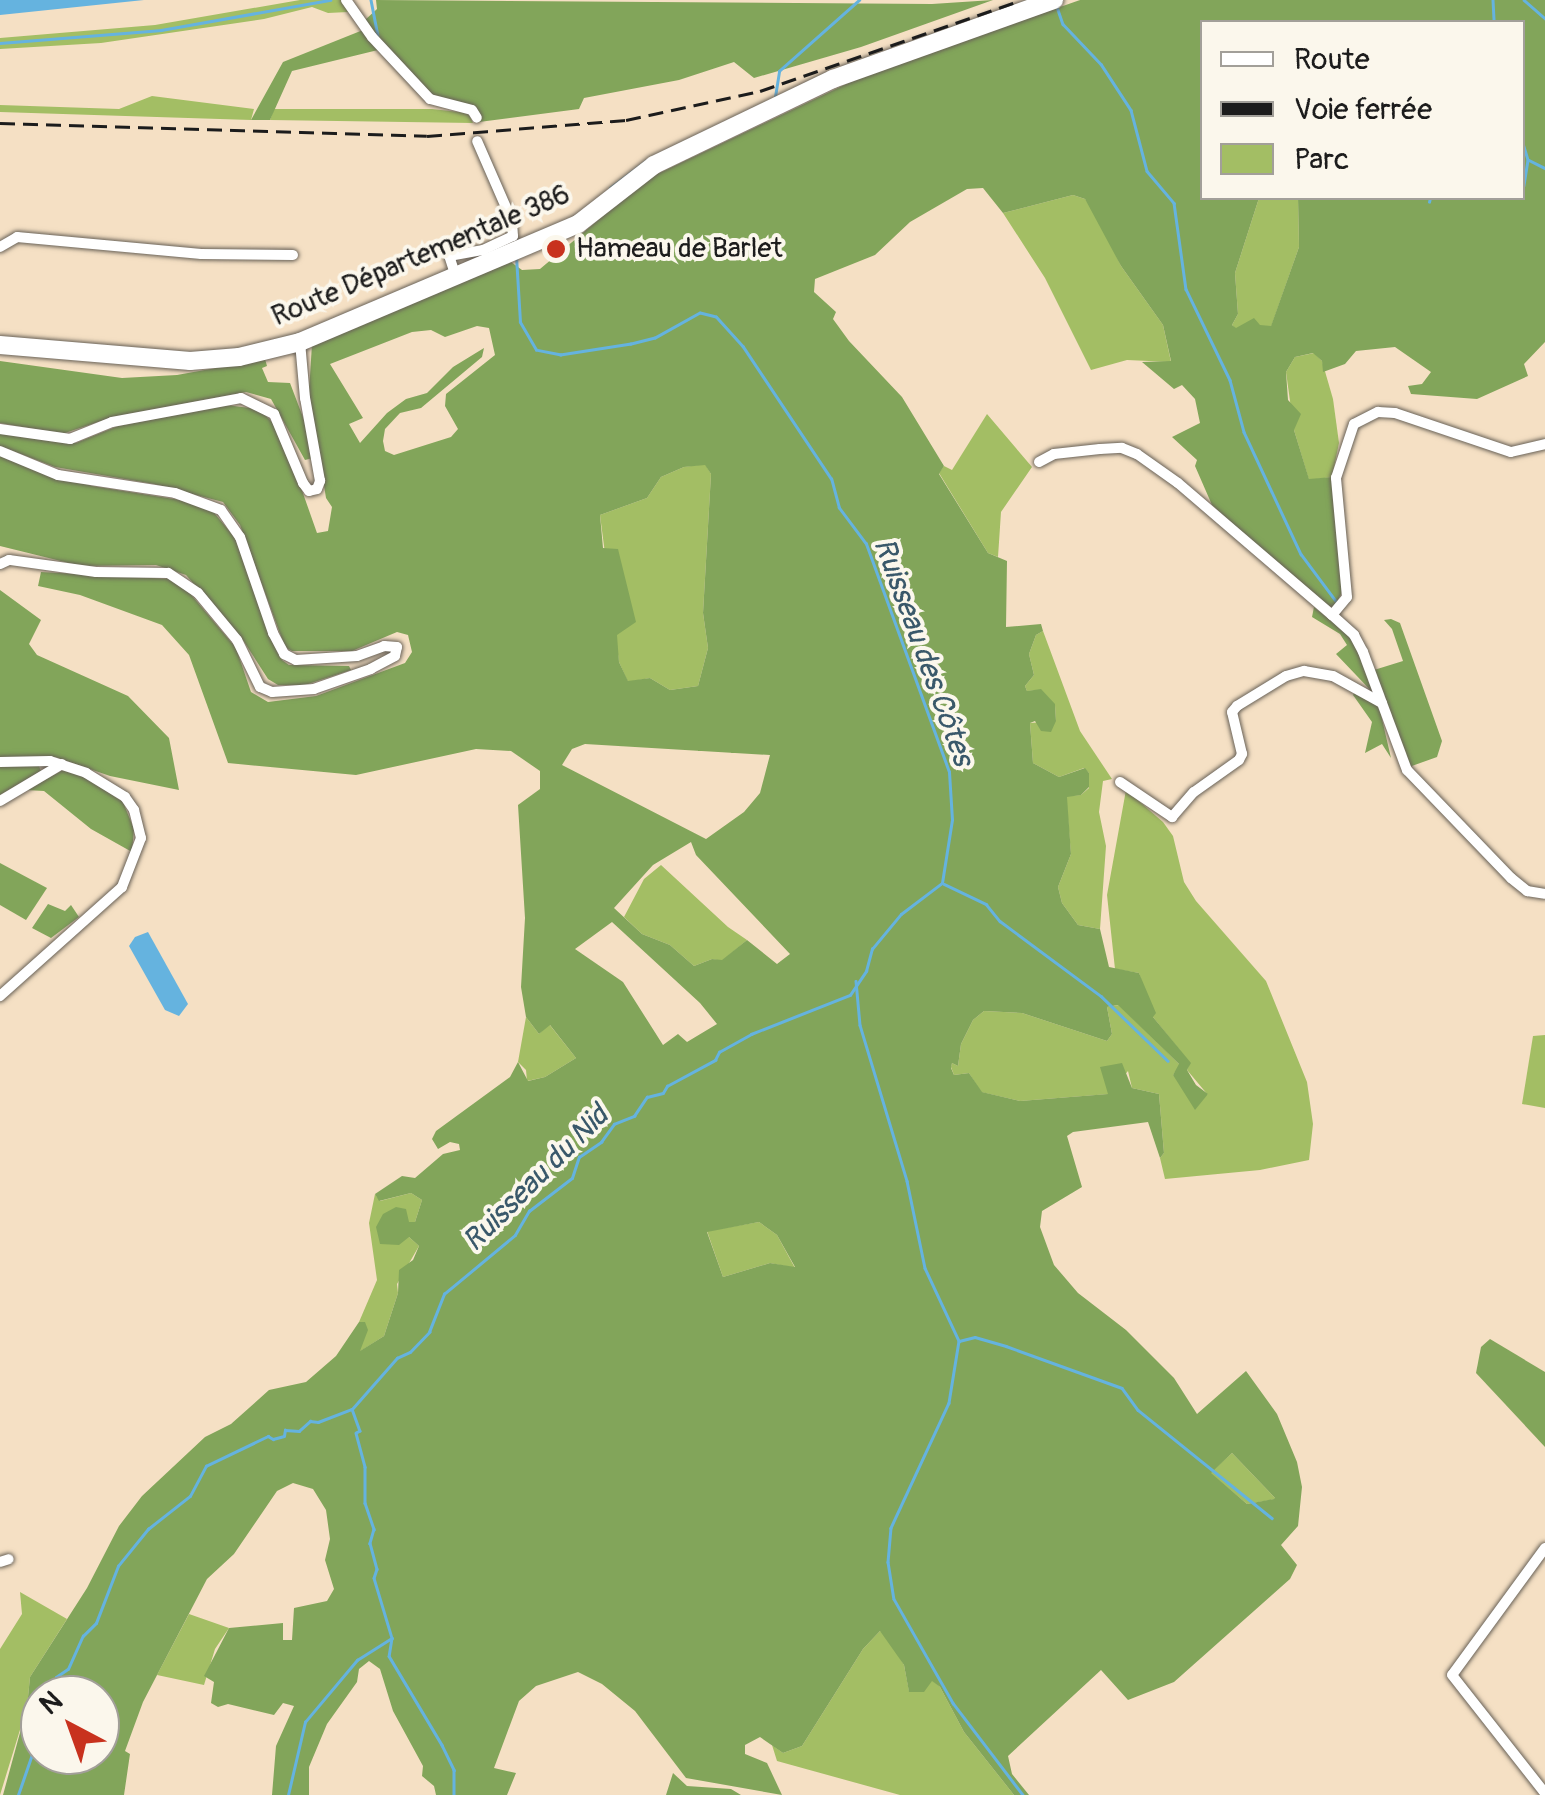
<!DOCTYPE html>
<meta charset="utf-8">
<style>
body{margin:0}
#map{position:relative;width:1545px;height:1795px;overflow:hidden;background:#f5e0c4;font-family:Pangolin,sans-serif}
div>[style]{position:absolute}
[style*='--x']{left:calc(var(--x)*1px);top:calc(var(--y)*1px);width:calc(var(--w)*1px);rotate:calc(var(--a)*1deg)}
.green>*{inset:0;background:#a3be64}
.forest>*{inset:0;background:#82a55a}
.water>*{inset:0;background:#65b3df}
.stream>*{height:2.5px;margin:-1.25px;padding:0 1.25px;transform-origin:1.25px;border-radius:1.25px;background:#65b3df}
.roads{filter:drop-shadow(0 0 2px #686157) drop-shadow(0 0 2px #686157)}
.street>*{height:10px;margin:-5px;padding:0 5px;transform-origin:5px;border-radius:5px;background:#fff}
.primary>*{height:18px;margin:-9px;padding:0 9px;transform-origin:9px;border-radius:9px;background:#fff}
.rail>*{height:2.5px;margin-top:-1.25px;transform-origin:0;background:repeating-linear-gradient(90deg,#1c1c1c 0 15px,transparent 0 23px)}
.dots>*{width:28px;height:28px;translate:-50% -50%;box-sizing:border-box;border:5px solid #fbf7ec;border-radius:50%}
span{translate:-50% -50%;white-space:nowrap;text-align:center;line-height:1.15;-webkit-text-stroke:8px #fbf7ec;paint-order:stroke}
.poi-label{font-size:28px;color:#1c1c1c}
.left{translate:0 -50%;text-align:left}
.street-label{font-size:28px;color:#1c1c1c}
.water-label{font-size:30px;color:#39586a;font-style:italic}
.legend{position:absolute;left:1200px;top:20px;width:325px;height:180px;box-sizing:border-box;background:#fbf7ec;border:2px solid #a29f99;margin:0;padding:12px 18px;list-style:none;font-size:30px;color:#1c1c1c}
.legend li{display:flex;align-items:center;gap:20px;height:50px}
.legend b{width:50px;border:2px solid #a29f99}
.north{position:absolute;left:20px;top:1675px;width:100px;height:100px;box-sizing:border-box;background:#fbf7ec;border:2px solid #a29f99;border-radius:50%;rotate:319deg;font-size:28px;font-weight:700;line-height:40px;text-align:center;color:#1c1c1c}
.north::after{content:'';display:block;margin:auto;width:35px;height:45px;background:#c8321e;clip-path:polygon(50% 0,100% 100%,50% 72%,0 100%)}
</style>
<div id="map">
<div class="green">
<div style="clip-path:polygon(300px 0,341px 0,348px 12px,328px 13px,312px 7px,264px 19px,101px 43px,0 49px,0 38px,155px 25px)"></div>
<div style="clip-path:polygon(152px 96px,254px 109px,251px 120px,0 112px,0 105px,119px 109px)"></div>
<div style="clip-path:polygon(274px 109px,432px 109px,468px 113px,473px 123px,270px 120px)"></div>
<div style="clip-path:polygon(1073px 195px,1085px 199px,1095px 211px,1121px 266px,1163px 325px,1171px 362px,1127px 360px,1091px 370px,1045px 278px,1003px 213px)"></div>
<div style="clip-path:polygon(1259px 198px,1298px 198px,1299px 247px,1271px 327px,1236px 329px,1232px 325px,1238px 314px,1235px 273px)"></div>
<div style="clip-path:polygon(1314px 353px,1322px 361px,1333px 399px,1339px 443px,1332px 477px,1309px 480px,1294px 430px,1286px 372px,1295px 357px)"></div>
<div style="clip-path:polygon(987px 414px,1032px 467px,1001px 512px,998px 557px,988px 553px,939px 473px,944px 466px,952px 470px)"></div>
<div style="clip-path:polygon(705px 464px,711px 474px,703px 613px,708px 648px,698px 686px,670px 690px,650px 678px,628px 682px,619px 662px,600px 515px,647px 498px,661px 477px,684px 467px)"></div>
<div style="clip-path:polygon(1043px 631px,1080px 731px,1112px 779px,1103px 781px,1099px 812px,1106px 846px,1100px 929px,1078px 925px,1062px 903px,1058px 887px,1071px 854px,1066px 796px,1081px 795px,1089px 788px,1089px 773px,1084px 768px,1059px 777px,1033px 763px,1030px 723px,1056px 721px,1055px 705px,1041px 690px,1027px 691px,1025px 686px,1034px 675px,1029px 654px,1036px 635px)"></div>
<div style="clip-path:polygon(1126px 790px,1163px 822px,1173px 836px,1184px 882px,1196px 901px,1266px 981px,1307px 1082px,1313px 1124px,1309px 1160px,1260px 1170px,1165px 1179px,1160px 1158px,1164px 1153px,1159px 1094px,1132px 1088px,1128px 1071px,1109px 1094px,1020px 1101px,981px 1092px,969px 1073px,954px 1075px,951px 1067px,952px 1063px,958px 1066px,961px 1044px,973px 1020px,984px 1011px,1022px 1013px,1107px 1041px,1112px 1034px,1107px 1007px,1119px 1005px,1180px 1065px,1173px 1075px,1208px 1095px,1187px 1070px,1190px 1063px,1153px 1017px,1139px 973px,1115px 969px,1107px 895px)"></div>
<div style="clip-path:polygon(661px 865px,728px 927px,747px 940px,722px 961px,712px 959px,694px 966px,670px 945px,642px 934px,624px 917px,644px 879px)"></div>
<div style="clip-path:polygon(526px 1017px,539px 1034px,549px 1024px,576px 1058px,545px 1077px,527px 1081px,526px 1070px,518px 1062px)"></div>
<div style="clip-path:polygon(1545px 1035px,1545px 1108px,1522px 1104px,1533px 1036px)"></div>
<div style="clip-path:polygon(411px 1193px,422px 1200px,415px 1222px,409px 1222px,409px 1237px,419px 1246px,397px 1284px,398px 1293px,384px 1336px,359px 1352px,365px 1322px,359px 1322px,377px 1280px,369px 1223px,375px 1194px,380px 1201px)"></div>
<div style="clip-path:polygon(759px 1222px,777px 1235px,795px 1268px,770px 1263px,723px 1277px,707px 1231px)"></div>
<div style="clip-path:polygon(1232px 1453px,1276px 1499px,1247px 1504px,1210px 1473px)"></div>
<div style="clip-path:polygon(20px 1592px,67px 1619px,30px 1677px,27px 1707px,0 1795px,0 1649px,22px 1614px)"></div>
<div style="clip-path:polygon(189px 1614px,229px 1628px,215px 1649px,204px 1685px,157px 1675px)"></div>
<div style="clip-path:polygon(880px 1631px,886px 1634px,904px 1665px,909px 1691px,932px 1680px,940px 1687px,964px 1732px,1014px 1795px,900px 1795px,777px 1761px,772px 1745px,783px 1753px,802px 1746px,863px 1649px)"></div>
</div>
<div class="forest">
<div style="clip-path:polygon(376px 0,932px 4px,993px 0,861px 47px,754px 78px,734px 62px,679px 80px,584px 98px,579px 109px,479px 122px,476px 111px,434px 97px,379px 39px,365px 20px,377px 9px)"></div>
<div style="clip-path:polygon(evenodd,1080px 0,1545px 0,1545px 342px,1524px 364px,1528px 376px,1477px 399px,1411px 394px,1408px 386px,1422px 384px,1431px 372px,1395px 347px,1356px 351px,1345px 364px,1323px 372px,1322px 361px,1313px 353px,1295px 357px,1286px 372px,1288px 400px,1301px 414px,1294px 430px,1309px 479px,1332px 477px,1342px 592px,1334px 608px,1320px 602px,1212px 505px,1195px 466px,1197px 460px,1172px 437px,1200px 423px,1195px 399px,1182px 385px,1174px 389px,1142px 362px,1171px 361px,1163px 325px,1121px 266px,1085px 199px,1073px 195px,1003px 213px,983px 188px,967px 189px,910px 222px,875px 255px,815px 279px,814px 292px,836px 312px,833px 319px,849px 341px,902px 397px,944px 466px,939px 474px,988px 553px,1007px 561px,1006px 627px,1041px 624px,1043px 631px,1036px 635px,1029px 654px,1034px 675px,1025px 686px,1027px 691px,1041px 689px,1055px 704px,1056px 721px,1051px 732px,1041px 731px,1035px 721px,1030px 723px,1033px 763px,1059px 777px,1085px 768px,1089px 773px,1089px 787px,1081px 795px,1067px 797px,1071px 854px,1058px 887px,1062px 903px,1078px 925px,1100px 929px,1109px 967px,1139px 973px,1156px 1013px,1153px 1017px,1191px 1063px,1187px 1070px,1196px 1085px,1208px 1094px,1195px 1110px,1173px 1075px,1179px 1064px,1118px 1005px,1107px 1007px,1112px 1034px,1107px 1041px,1022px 1013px,984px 1011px,973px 1020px,961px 1044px,958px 1066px,952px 1063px,951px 1068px,954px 1075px,969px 1073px,982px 1092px,1020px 1101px,1108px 1094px,1100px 1067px,1122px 1063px,1132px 1088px,1159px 1094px,1164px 1153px,1160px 1158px,1148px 1122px,1073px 1132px,1067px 1136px,1082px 1187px,1042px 1211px,1040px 1227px,1054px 1265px,1078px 1293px,1126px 1330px,1174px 1378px,1197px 1414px,1246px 1371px,1277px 1414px,1297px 1462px,1302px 1487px,1298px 1526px,1281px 1545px,1297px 1565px,1290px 1579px,1174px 1682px,1128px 1700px,1101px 1670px,1008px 1756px,1012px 1774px,1029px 1795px,1014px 1795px,964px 1732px,940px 1687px,932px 1681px,924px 1692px,909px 1692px,904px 1665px,880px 1631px,863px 1649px,802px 1746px,783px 1753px,760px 1737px,745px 1745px,745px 1754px,767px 1763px,782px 1795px,686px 1778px,635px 1711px,602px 1684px,578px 1672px,536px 1686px,519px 1701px,494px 1768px,516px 1773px,507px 1795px,436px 1795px,434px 1786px,422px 1776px,423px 1766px,393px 1711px,380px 1669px,369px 1661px,359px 1669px,357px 1682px,327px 1724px,309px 1767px,309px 1795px,272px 1795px,276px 1746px,294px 1706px,283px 1703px,274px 1715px,228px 1704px,218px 1707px,211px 1703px,214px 1682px,204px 1676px,229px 1628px,283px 1623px,283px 1640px,292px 1640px,294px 1608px,327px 1601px,334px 1589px,325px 1560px,330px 1539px,326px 1510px,313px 1489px,293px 1483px,277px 1491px,234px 1554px,207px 1579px,143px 1702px,125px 1751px,130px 1754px,124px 1795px,3px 1795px,27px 1707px,30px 1677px,87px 1588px,119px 1526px,142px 1496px,205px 1437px,231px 1424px,269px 1390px,306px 1382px,336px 1356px,359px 1322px,365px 1322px,368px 1330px,360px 1351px,384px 1336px,398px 1293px,399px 1270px,413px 1260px,419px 1246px,409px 1237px,399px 1245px,380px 1244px,376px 1227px,383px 1214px,396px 1207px,406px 1209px,409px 1222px,415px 1222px,422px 1200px,411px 1193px,379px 1201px,375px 1194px,402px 1176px,415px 1178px,443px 1154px,460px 1150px,459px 1144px,450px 1142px,438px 1149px,432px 1139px,436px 1131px,510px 1077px,518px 1062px,528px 1081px,545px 1077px,576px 1058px,550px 1025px,539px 1034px,526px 1017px,521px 987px,525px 918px,518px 805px,540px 789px,540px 771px,511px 751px,476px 749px,356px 775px,228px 763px,189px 655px,162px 625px,80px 595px,38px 586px,41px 572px,170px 579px,188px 591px,236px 648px,251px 692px,268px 702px,316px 696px,405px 663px,412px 652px,408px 635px,397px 632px,352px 651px,292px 651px,285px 647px,240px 525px,223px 502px,154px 484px,55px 467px,0 446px,0 432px,76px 443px,118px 426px,226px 405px,259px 409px,281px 431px,317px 533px,328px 531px,332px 507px,326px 498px,309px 392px,312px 344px,511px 262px,522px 270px,540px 269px,647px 179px,861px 77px,1080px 0,1202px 22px,1522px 22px,1522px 198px,1298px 198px,1299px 247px,1271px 326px,1260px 325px,1254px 318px,1236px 328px,1232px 325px,1238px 314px,1235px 273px,1259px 198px,1202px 198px,1202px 22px,1080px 0,477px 326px,489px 328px,495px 355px,446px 394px,445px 406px,458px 429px,451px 437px,394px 455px,385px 451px,383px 441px,385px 429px,400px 413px,421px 408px,482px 357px,484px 348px,453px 367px,427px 393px,406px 399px,387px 413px,360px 443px,349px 424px,363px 418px,330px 364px,412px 332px,431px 330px,445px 337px,477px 326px,1080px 0,705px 465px,711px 474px,703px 613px,708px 648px,698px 686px,670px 690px,650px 678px,628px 681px,619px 662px,617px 635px,636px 622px,618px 549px,603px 548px,600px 515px,647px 498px,661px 477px,684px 467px,705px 465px,1080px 0,585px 744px,770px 755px,760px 793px,744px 812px,706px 839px,562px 765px,572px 749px,585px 744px,1080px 0,691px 842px,696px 855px,790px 954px,777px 964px,747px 940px,722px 960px,712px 959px,694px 966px,670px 945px,642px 934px,614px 908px,653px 865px,691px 842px,1080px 0,612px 922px,700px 1003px,717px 1024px,687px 1042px,678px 1034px,663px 1045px,623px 982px,575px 949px,612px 922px,1080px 0,759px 1222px,777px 1235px,795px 1267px,770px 1263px,723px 1277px,707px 1232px,759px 1222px,1080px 0,1232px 1453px,1275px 1498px,1274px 1499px,1247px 1504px,1211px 1473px,1232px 1453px,1080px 0,40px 1695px,100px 1695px,100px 1755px,40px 1755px,40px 1695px)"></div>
<div style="clip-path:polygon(363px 30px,378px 50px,292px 71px,270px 120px,251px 120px,283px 62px)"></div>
<div style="clip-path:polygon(265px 359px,267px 366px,262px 368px,268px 382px,290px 383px,309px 433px,313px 458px,305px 460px,271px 399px,246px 392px,110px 418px,62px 434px,0 423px,0 361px,122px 378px,177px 375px)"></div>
<div style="clip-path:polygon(0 455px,92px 486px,199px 503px,211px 509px,235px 538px,282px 660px,289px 665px,349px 666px,351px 670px,305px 685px,278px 685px,268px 679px,243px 640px,186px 575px,156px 565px,81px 566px,0 546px)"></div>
<div style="clip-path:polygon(0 590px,41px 620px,29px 644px,37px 655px,128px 696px,169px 738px,179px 790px,110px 776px,55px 757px,0 759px)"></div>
<div style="clip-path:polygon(1314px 607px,1352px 638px,1376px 696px,1336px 654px,1347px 645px,1340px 634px,1312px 617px)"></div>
<div style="clip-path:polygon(1391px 619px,1400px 623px,1442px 741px,1437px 757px,1409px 767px,1374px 670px,1403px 661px,1392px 629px,1384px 620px)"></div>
<div style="clip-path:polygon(1356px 690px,1379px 706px,1391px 758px,1382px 744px,1365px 753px,1372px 722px,1353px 695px)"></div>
<div style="clip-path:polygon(38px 764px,41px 771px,0 795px,0 767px)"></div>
<div style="clip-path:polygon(63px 770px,80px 774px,123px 802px,134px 829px,132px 852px,91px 829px,44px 791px,26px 790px)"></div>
<div style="clip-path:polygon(0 863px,47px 888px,26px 920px,0 905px)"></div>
<div style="clip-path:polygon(48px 904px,65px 911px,71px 905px,79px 917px,51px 938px,32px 928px)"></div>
<div style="clip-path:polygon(1490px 1339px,1545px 1372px,1545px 1447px,1476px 1373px,1481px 1347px)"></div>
<div style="clip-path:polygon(673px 1773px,687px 1786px,731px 1789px,741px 1795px,666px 1795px)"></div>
</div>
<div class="water">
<div style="clip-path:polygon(0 0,144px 0,0 15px)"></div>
<div style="clip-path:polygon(148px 932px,188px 1004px,179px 1016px,165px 1010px,129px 946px,135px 937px)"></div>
</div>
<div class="stream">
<div style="--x:371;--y:0;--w:36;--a:79"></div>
<div style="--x:1493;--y:0;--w:22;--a:87"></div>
<div style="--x:1524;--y:0;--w:28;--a:41"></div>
<div style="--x:1057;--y:7;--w:18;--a:71"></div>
<div style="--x:1063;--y:24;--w:55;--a:46.5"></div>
<div style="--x:1101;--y:64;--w:55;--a:56.9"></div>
<div style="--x:1131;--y:110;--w:63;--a:75.3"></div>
<div style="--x:1147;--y:171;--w:42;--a:49.8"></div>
<div style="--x:1174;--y:203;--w:87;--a:82.1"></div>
<div style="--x:1186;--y:289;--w:101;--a:64.2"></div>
<div style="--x:1230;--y:380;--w:54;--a:74.9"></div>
<div style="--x:1244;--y:432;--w:135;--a:65"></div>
<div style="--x:1301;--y:554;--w:59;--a:53.3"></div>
<div style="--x:0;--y:43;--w:162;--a:-4.6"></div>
<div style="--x:161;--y:30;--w:172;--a:-10.1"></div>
<div style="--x:775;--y:97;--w:26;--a:-81"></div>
<div style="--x:779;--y:71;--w:107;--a:-41.6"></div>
<div style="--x:1522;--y:140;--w:21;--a:73"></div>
<div style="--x:1528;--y:160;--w:26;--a:99"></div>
<div style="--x:1529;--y:160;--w:18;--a:27"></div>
<div style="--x:610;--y:188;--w:46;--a:-37.1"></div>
<div style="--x:1429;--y:202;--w:4;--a:-76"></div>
<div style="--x:944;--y:884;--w:47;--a:25.5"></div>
<div style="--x:986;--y:904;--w:22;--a:51"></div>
<div style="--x:1000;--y:921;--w:126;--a:36.6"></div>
<div style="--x:1101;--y:996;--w:93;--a:44.1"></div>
<div style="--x:856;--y:981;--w:44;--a:84.8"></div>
<div style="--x:860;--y:1025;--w:163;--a:73.2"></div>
<div style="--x:907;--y:1181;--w:89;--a:78.3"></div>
<div style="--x:925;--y:1268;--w:81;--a:65"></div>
<div style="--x:959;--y:1341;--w:63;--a:99.2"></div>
<div style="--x:949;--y:1403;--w:138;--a:114.9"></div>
<div style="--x:891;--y:1528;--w:34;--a:95"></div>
<div style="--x:888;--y:1562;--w:37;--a:81"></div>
<div style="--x:894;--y:1599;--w:120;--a:60.4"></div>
<div style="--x:953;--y:1703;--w:116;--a:52.7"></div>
<div style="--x:959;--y:1341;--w:16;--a:-14"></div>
<div style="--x:975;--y:1337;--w:32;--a:16"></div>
<div style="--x:1006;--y:1346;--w:123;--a:19.9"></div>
<div style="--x:1122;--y:1388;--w:27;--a:54"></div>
<div style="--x:1138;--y:1410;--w:172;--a:38.9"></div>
<div style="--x:352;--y:1409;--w:23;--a:70"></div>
<div style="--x:360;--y:1431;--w:4;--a:153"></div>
<div style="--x:356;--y:1433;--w:35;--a:75"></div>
<div style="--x:365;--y:1467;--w:36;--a:90"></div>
<div style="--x:365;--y:1503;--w:28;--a:71"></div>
<div style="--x:374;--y:1529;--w:15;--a:106"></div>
<div style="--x:370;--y:1543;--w:27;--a:75"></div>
<div style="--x:377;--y:1569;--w:9;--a:108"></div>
<div style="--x:374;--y:1578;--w:63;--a:73.3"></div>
<div style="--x:392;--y:1638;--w:18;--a:99"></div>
<div style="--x:389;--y:1656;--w:104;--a:59.2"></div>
<div style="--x:442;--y:1745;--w:28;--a:64"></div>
<div style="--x:454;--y:1770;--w:25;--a:90"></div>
<div style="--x:52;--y:1695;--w:18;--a:-77"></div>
<div style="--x:56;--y:1677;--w:14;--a:-34"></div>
<div style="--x:68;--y:1669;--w:36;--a:-66"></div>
<div style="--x:83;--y:1636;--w:18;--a:-45"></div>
<div style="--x:96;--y:1623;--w:61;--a:-68.9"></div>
<div style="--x:118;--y:1566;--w:48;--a:-51"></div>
<div style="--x:148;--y:1529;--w:53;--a:-38.2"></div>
<div style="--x:190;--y:1496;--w:34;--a:-62"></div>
<div style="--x:206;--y:1466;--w:69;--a:-25.8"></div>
<div style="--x:268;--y:1436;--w:6;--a:31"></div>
<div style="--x:273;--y:1439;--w:11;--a:-15"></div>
<div style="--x:284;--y:1436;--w:6;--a:-81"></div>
<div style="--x:285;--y:1430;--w:14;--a:4"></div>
<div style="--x:299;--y:1431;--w:15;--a:-42"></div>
<div style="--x:310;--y:1421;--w:8;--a:7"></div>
<div style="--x:318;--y:1422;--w:36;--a:-21"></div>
<div style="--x:352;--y:1409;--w:68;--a:-48.6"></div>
<div style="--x:397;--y:1358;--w:14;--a:-25"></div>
<div style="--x:410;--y:1352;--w:28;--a:-46"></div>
<div style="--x:429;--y:1332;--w:41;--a:-68.5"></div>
<div style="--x:444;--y:1294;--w:92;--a:-39.7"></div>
<div style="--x:515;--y:1235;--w:28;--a:-60"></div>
<div style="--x:529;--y:1211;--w:54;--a:-37.5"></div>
<div style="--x:572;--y:1178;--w:22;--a:-72"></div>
<div style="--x:579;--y:1157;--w:27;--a:-34"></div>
<div style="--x:601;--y:1142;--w:22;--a:-54"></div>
<div style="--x:614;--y:1124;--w:22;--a:-22"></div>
<div style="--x:634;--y:1116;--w:23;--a:-56"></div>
<div style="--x:647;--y:1097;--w:16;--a:-14"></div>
<div style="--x:663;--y:1093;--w:8;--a:-60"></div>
<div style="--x:667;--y:1086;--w:55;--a:-28.4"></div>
<div style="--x:715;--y:1060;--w:9;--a:-63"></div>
<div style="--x:719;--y:1052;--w:37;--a:-29"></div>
<div style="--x:751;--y:1034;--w:106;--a:-21.5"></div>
<div style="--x:850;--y:995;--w:29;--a:-56"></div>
<div style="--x:866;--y:971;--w:23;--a:-75"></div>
<div style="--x:872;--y:949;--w:45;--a:-50.4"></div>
<div style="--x:901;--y:914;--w:51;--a:-37.1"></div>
<div style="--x:942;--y:883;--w:64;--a:-81"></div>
<div style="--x:952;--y:820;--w:48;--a:-93.6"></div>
<div style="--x:949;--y:772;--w:243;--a:-110"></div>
<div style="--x:866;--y:544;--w:45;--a:-126.9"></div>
<div style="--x:839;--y:508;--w:30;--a:-105"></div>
<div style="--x:831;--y:479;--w:159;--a:-123.7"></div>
<div style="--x:743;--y:347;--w:40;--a:-132"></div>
<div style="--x:716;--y:317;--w:16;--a:-166"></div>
<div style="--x:700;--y:313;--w:51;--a:150.9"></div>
<div style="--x:655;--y:338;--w:25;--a:166"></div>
<div style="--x:631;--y:344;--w:71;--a:171.1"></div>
<div style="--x:561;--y:355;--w:25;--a:-169"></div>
<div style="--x:536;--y:350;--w:32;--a:-120"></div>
<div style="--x:520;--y:322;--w:65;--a:-93.5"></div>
<div style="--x:18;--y:1795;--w:68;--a:-71"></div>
<div style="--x:288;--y:1795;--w:75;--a:-76.9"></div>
<div style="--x:305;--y:1722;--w:81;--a:-50"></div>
<div style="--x:357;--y:1660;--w:41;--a:-32.2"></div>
</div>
<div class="roads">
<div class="street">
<div style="--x:346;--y:0;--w:45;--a:54.9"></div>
<div style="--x:372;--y:37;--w:85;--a:46.9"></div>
<div style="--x:430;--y:99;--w:43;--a:14.7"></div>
<div style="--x:472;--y:110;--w:9;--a:58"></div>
<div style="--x:0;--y:247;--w:20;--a:-30"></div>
<div style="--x:17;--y:237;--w:185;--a:5.3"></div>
<div style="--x:201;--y:254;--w:92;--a:0.6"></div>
<div style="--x:456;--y:277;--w:22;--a:-108"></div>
<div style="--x:449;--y:256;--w:35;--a:-10"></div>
<div style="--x:483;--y:250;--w:33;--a:-25"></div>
<div style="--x:513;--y:236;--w:15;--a:-94"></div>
<div style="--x:512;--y:221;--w:87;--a:-113.6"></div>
<div style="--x:0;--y:429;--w:71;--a:8.1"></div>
<div style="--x:70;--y:439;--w:45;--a:-22"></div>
<div style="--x:112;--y:422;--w:131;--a:-10.5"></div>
<div style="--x:241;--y:398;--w:37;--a:26"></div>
<div style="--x:274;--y:414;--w:75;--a:67.2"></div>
<div style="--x:303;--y:483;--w:10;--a:53"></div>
<div style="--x:309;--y:491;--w:8;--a:-14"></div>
<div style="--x:317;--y:489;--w:9;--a:-69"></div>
<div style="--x:320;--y:481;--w:84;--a:-100.2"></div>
<div style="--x:305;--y:398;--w:56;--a:-95.1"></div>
<div style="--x:0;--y:451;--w:63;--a:22.5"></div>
<div style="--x:58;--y:475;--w:118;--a:8.7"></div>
<div style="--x:175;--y:493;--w:49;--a:20.3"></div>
<div style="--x:221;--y:510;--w:33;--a:55"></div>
<div style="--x:240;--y:537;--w:102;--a:71"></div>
<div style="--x:273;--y:633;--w:24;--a:62"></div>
<div style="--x:284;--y:654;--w:13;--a:27"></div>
<div style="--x:296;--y:660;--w:61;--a:-3.8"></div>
<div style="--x:357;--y:656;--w:29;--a:-20"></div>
<div style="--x:384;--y:646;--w:13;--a:4"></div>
<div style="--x:397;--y:647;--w:9;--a:103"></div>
<div style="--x:395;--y:656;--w:27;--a:152"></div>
<div style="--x:371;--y:669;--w:60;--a:160.7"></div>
<div style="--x:314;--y:689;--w:42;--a:175.9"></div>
<div style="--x:272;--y:692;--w:13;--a:-157"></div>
<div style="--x:260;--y:687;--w:52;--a:-116.1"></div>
<div style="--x:237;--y:640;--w:61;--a:-129.7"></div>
<div style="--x:198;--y:593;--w:36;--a:-146"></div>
<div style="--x:168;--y:573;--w:72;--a:-179.2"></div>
<div style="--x:96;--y:572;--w:88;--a:-172.1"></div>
<div style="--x:9;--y:560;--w:10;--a:156"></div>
<div style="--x:1039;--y:462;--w:17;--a:-28"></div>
<div style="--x:1054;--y:454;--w:46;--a:-6.2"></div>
<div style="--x:1100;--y:449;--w:22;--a:-3"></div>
<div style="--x:1122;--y:448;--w:16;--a:22"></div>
<div style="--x:1137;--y:454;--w:50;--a:35.3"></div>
<div style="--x:1178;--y:483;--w:203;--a:40.6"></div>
<div style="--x:1332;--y:615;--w:23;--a:-50"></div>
<div style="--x:1347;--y:597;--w:120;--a:-95.3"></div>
<div style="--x:1336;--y:478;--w:57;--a:-71.6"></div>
<div style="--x:1354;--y:424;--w:27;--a:-27"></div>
<div style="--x:1378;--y:412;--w:17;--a:3"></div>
<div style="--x:1395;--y:413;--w:122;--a:18.6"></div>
<div style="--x:1511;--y:452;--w:35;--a:-13"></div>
<div style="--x:1332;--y:615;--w:30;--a:42"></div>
<div style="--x:1354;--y:635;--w:19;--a:62"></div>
<div style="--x:1363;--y:652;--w:126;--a:69.6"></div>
<div style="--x:1407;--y:770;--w:150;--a:46.1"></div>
<div style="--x:1511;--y:878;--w:21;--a:39"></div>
<div style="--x:1527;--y:891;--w:18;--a:9"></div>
<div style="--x:0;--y:762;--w:50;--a:-1.1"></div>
<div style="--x:50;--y:761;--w:38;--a:18"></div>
<div style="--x:86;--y:773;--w:46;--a:31.6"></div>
<div style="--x:125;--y:797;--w:16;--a:55"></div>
<div style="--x:134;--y:810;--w:29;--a:76"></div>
<div style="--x:141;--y:838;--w:53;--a:111.2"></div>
<div style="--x:122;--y:887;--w:164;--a:138.2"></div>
<div style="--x:1120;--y:782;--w:63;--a:33.9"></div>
<div style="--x:1172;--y:817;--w:33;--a:-49"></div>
<div style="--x:1194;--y:792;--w:55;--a:-35.4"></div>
<div style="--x:1239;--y:760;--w:7;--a:-63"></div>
<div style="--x:1242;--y:754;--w:43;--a:-103.4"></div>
<div style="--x:1232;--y:712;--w:8;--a:-50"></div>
<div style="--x:1237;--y:706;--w:57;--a:-31.5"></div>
<div style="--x:1286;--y:676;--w:19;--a:-16"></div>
<div style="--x:1304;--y:671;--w:29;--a:10"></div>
<div style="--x:1333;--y:676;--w:56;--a:28.9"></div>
<div style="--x:0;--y:801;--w:72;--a:-30.8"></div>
<div style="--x:1545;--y:1548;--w:157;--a:126.2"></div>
<div style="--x:1452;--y:1675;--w:150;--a:51.8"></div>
<div style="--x:0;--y:1562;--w:9;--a:-18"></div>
</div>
<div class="primary">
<div style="--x:0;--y:345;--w:191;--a:4.8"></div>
<div style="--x:190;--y:361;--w:49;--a:-4.7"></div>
<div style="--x:239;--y:357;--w:63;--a:-13.8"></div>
<div style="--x:300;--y:342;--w:302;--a:-23"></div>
<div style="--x:578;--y:224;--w:96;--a:-37.8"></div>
<div style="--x:654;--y:165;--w:199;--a:-25.7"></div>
<div style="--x:833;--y:79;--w:235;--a:-19.7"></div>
</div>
</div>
<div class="rail">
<div style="--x:0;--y:123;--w:427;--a:1.7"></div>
<div style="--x:427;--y:136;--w:200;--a:-4.6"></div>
<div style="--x:626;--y:120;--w:137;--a:-12.2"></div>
<div style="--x:760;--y:91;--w:276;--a:-19.2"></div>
</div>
<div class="dots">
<div style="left:556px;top:249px;background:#c8321e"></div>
</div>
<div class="poi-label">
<span class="left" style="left:576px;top:249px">Hameau de Barlet</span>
</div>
<div class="street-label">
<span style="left:421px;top:256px;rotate:-23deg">Route Départementale 386</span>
</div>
<div class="water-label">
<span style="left:923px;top:652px;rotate:70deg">Ruisseau des Côtes</span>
<span style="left:536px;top:1179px;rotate:-45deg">Ruisseau du Nid</span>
</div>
<ul class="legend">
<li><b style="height:12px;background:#fff"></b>Route</li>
<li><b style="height:12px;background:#1c1c1c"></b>Voie ferrée</li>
<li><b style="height:28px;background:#a3be64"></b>Parc</li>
</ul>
<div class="north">N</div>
</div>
